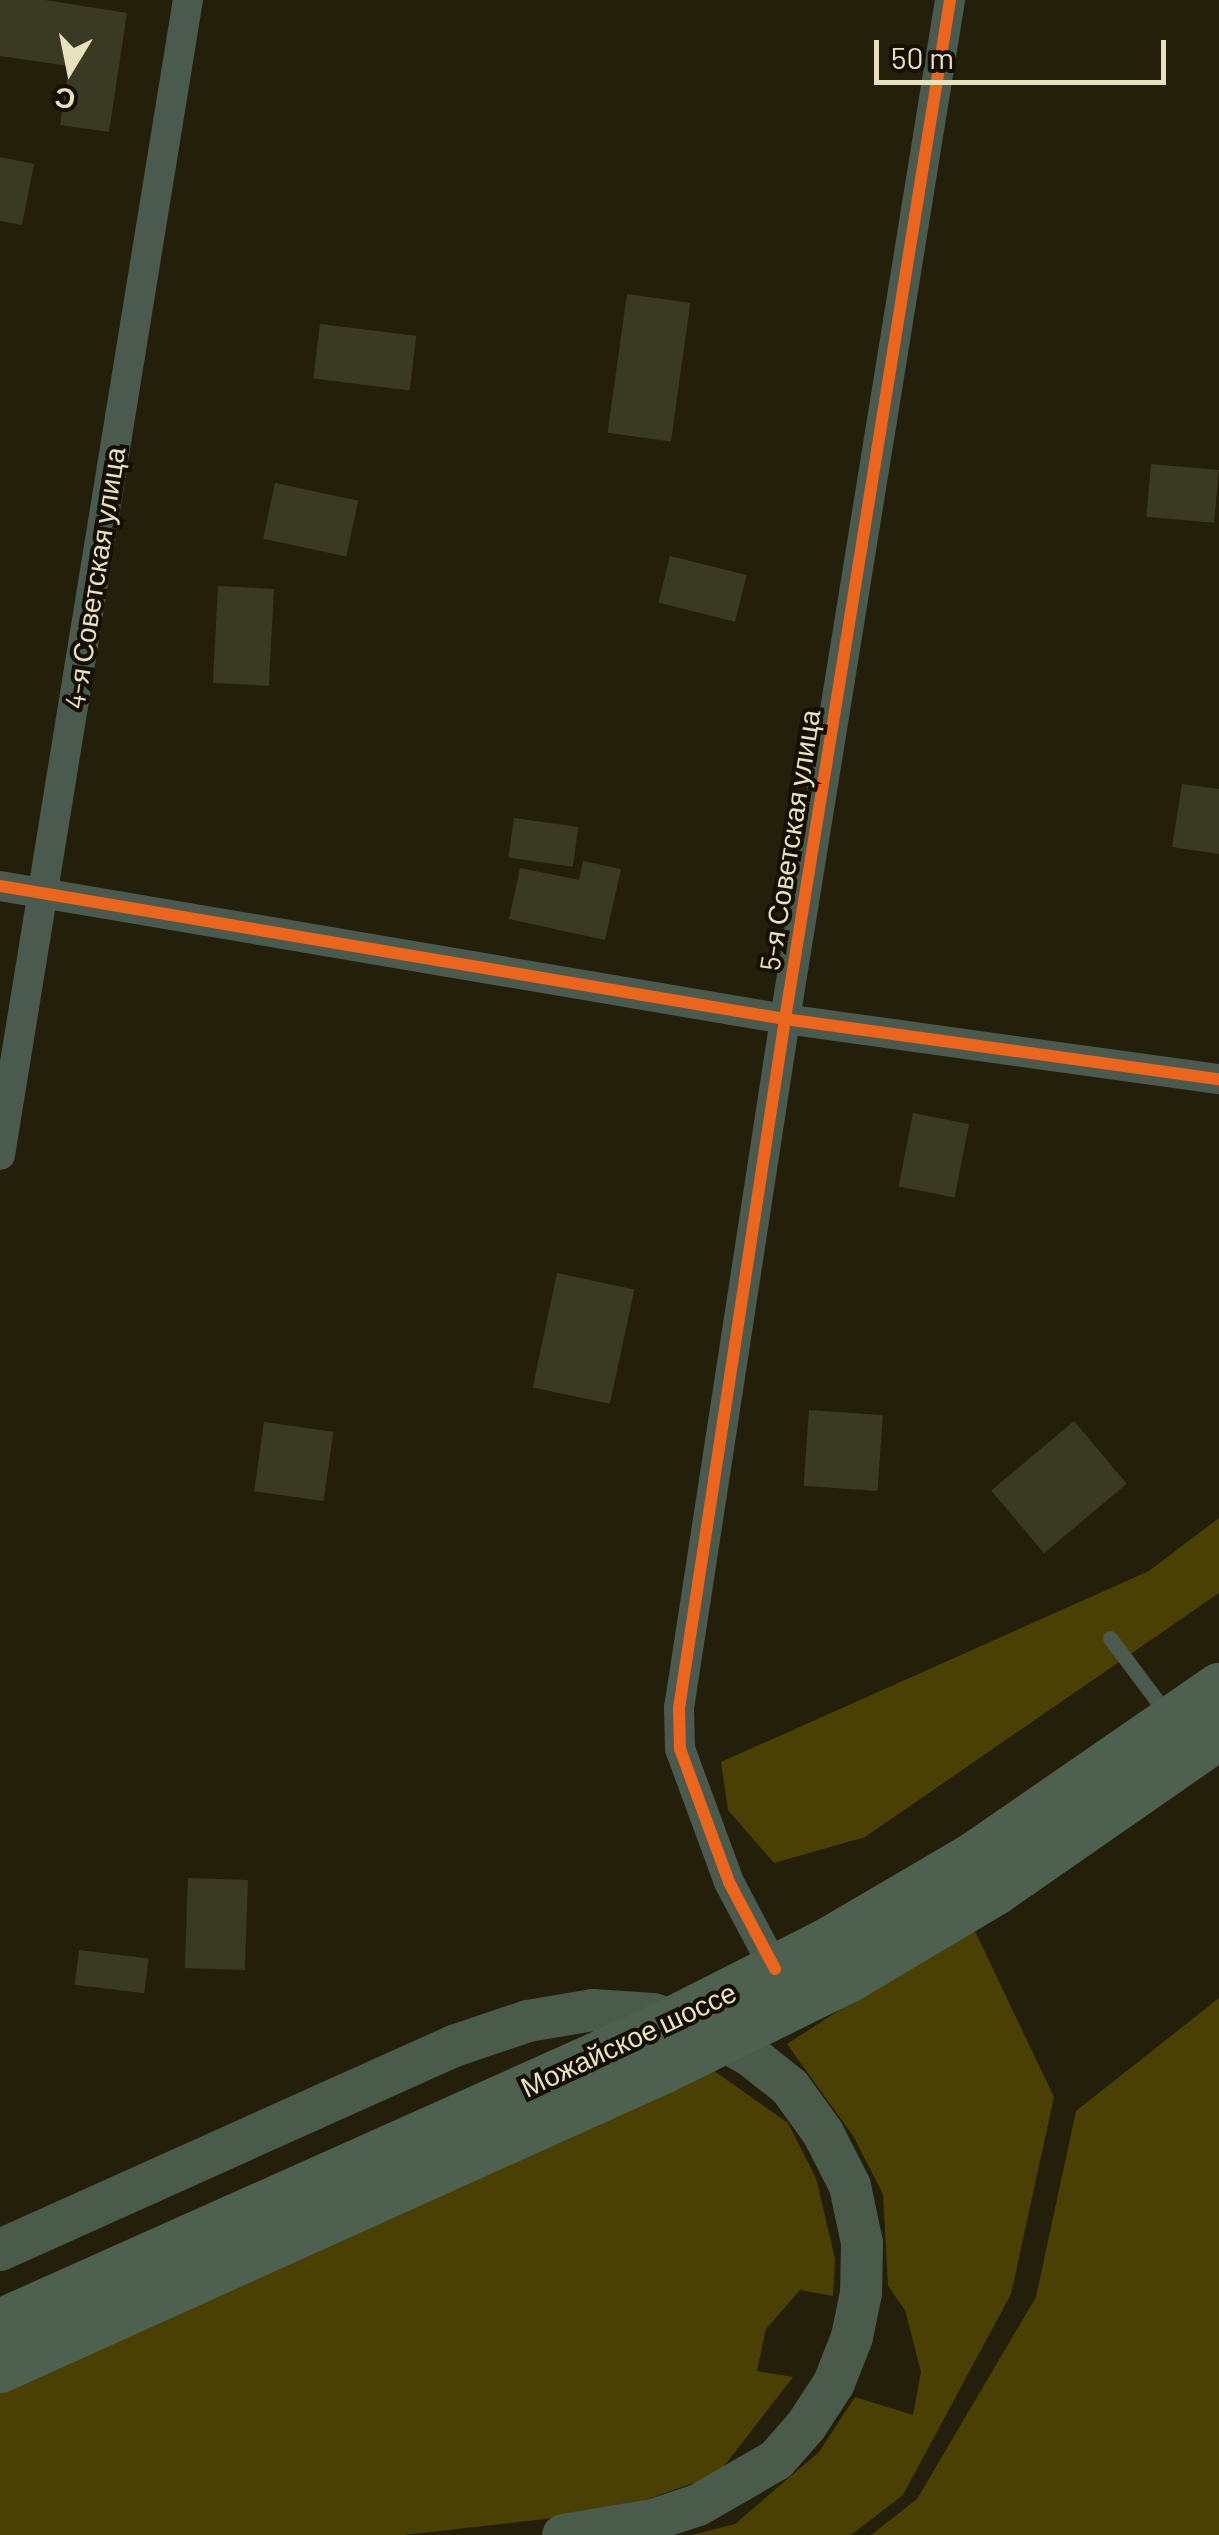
<!DOCTYPE html>
<meta charset="utf-8">
<style>
body{margin:0}
#map{position:relative;width:1219px;height:2535px;overflow:hidden;background:#241f0a;font-family:Barlow,sans-serif}
div>[style]{position:absolute}
[style*='--x']{left:calc(var(--x)*1px);top:calc(var(--y)*1px);width:calc(var(--w)*1px);rotate:calc(var(--a)*1deg)}
.green>*{inset:0;background:#4a4003}
.building>*{inset:0;background:#3a3a24;transform-origin:0 0}
.service>*{height:15px;margin:-7.5px;padding:0 7.5px;transform-origin:7.5px;border-radius:7.5px;background:#4a5a4e}
.minor>*{height:30px;margin:-15px;padding:0 15px;transform-origin:15px;border-radius:15px;background:#4a5a4e}
.secondary>*{height:42px;margin:-21px;padding:0 21px;transform-origin:21px;border-radius:21px;background:#4a5a4b}
.primary>*{height:48px;margin:-24px;padding:0 24px;transform-origin:24px;border-radius:24px;background:#4e6151}
.cycleway>*{height:12px;margin:-6px;padding:0 6px;transform-origin:6px;border-radius:6px;background:#eb651d}
span{translate:-50% -50%;white-space:nowrap;text-align:center;line-height:1.15;-webkit-text-stroke:8px #140f00;paint-order:stroke}
.street-label{font-size:28px;color:#e8e1be}
.north{position:absolute;left:20px;top:20px;width:100px;height:100px;-webkit-text-stroke:8px #140f00;paint-order:stroke;rotate:190deg;font-size:28px;font-weight:700;line-height:40px;text-align:center;color:#e8e1be}
.north::after{content:'';display:block;margin:auto;width:35px;height:45px;background:#e8e1be;clip-path:polygon(50% 0,100% 100%,50% 72%,0 100%)}
.scale{position:absolute;left:874px;top:40px;width:292px;height:45px;box-sizing:border-box;border:5px solid #e8e1be;border-top:0;padding-left:12px;font-size:30px;line-height:35px;white-space:nowrap;color:#e8e1be;-webkit-text-stroke:8px #140f00;paint-order:stroke}
</style>
<div id="map">
<div class="green">
<div style="clip-path:polygon(1219px 1518px,1219px 1593px,865px 1837px,774px 1863px,728px 1810px,721px 1762px,1149px 1571px)"></div>
<div style="clip-path:polygon(972px 1925px,1054px 2097px,1011px 2294px,903px 2495px,851px 2535px,692px 2535px,735px 2524px,819px 2452px,855px 2397px,913px 2415px,921px 2372px,905px 2310px,888px 2286px,883px 2194px,853px 2136px,787px 2044px)"></div>
<div style="clip-path:polygon(1219px 1998px,1219px 2535px,871px 2535px,917px 2499px,1036px 2297px,1076px 2111px)"></div>
<div style="clip-path:polygon(707px 2066px,788px 2123px,816px 2178px,835px 2259px,833px 2296px,800px 2290px,766px 2329px,757px 2371px,793px 2377px,718px 2474px,615px 2511px,404px 2535px,0 2535px,0 2390px)"></div>
</div>
<div class="building">
<div style="clip-path:polygon(0 0,45px 0,127px 13px,109px 132px,60px 125px,69px 66px,0 56px)"></div>
<div style="clip-path:polygon(0 157px,34px 164px,22px 225px,0 221px)"></div>
<div style="left:627px;top:294px;width:64px;height:140px;rotate:8deg"></div>
<div style="left:320px;top:324px;width:97px;height:55px;rotate:7deg"></div>
<div style="left:1151px;top:464px;width:68px;height:53px;rotate:5deg"></div>
<div style="left:275px;top:483px;width:85px;height:57px;rotate:12deg"></div>
<div style="left:670px;top:556px;width:79px;height:48px;rotate:14deg"></div>
<div style="left:218px;top:586px;width:56px;height:97px;rotate:3deg"></div>
<div style="clip-path:polygon(1182px 784px,1219px 789px,1219px 854px,1172px 847px)"></div>
<div style="left:514px;top:818px;width:65px;height:40px;rotate:8deg"></div>
<div style="clip-path:polygon(583px 861px,621px 869px,605px 940px,509px 919px,520px 868px,579px 880px)"></div>
<div style="left:913px;top:1113px;width:57px;height:75px;rotate:11deg"></div>
<div style="left:557px;top:1273px;width:79px;height:117px;rotate:12deg"></div>
<div style="left:809px;top:1410px;width:74px;height:76px;rotate:4deg"></div>
<div style="left:1074px;top:1421px;width:82px;height:108px;rotate:50deg"></div>
<div style="left:264px;top:1422px;width:70px;height:70px;rotate:8deg"></div>
<div style="left:188px;top:1878px;width:60px;height:90px;rotate:2deg"></div>
<div style="left:79px;top:1950px;width:70px;height:35px;rotate:7deg"></div>
</div>
<div class="service">
<div style="--x:1110;--y:1638;--w:99;--a:53.2"></div>
</div>
<div class="minor">
<div style="--x:0;--y:886;--w:796;--a:9.62"></div>
<div style="--x:785;--y:1019;--w:438;--a:7.9"></div>
<div style="--x:0;--y:1155;--w:1170;--a:-80.76"></div>
<div style="--x:775;--y:1969;--w:98;--a:-117.9"></div>
<div style="--x:729;--y:1882;--w:142;--a:-110.2"></div>
<div style="--x:680;--y:1749;--w:41;--a:-91.4"></div>
<div style="--x:679;--y:1708;--w:697;--a:-81.25"></div>
<div style="--x:785;--y:1019;--w:1032;--a:-80.8"></div>
</div>
<div class="secondary">
<div style="--x:0;--y:2250;--w:498;--a:-24.2"></div>
<div style="--x:454;--y:2046;--w:78;--a:-18.7"></div>
<div style="--x:528;--y:2021;--w:66;--a:-9.6"></div>
<div style="--x:593;--y:2010;--w:60;--a:3.8"></div>
<div style="--x:653;--y:2014;--w:58;--a:18.1"></div>
<div style="--x:708;--y:2032;--w:49;--a:29.2"></div>
<div style="--x:751;--y:2056;--w:50;--a:38.5"></div>
<div style="--x:790;--y:2087;--w:57;--a:54.3"></div>
<div style="--x:823;--y:2133;--w:59;--a:63"></div>
<div style="--x:850;--y:2186;--w:58;--a:78.1"></div>
<div style="--x:862;--y:2243;--w:50;--a:91.1"></div>
<div style="--x:861;--y:2293;--w:45;--a:101.6"></div>
<div style="--x:852;--y:2337;--w:49;--a:111.4"></div>
<div style="--x:834;--y:2383;--w:51;--a:123.1"></div>
<div style="--x:806;--y:2426;--w:45;--a:131.4"></div>
<div style="--x:776;--y:2460;--w:90;--a:150"></div>
<div style="--x:698;--y:2505;--w:47;--a:161.6"></div>
<div style="--x:653;--y:2520;--w:91;--a:170.5"></div>
</div>
<div class="primary">
<div style="--x:0;--y:2323;--w:705;--a:-24.09"></div>
<div style="--x:644;--y:2035;--w:210;--a:-26.9"></div>
<div style="--x:831;--y:1940;--w:166;--a:-30.4"></div>
<div style="--x:974;--y:1856;--w:298;--a:-34.6"></div>
<div style="--x:0;--y:2369;--w:727;--a:-24.27"></div>
<div style="--x:663;--y:2070;--w:206;--a:-26.2"></div>
<div style="--x:848;--y:1979;--w:172;--a:-30.7"></div>
<div style="--x:996;--y:1891;--w:272;--a:-34.8"></div>
</div>
<div class="cycleway">
<div style="--x:0;--y:886;--w:796;--a:9.62"></div>
<div style="--x:785;--y:1019;--w:438;--a:7.9"></div>
<div style="--x:775;--y:1969;--w:98;--a:-117.9"></div>
<div style="--x:729;--y:1882;--w:142;--a:-110.2"></div>
<div style="--x:680;--y:1749;--w:41;--a:-91.4"></div>
<div style="--x:679;--y:1708;--w:697;--a:-81.25"></div>
<div style="--x:785;--y:1019;--w:1032;--a:-80.8"></div>
</div>
<div class="street-label">
<span style="left:94px;top:578px;rotate:-81deg">4-я Советская улица</span>
<span style="left:789px;top:840px;rotate:-81deg">5-я Советская улица</span>
<span style="left:628px;top:2039px;rotate:-25deg">Можайское шоссе</span>
</div>
<div class="north">С</div>
<div class="scale">50 m</div>
</div>
